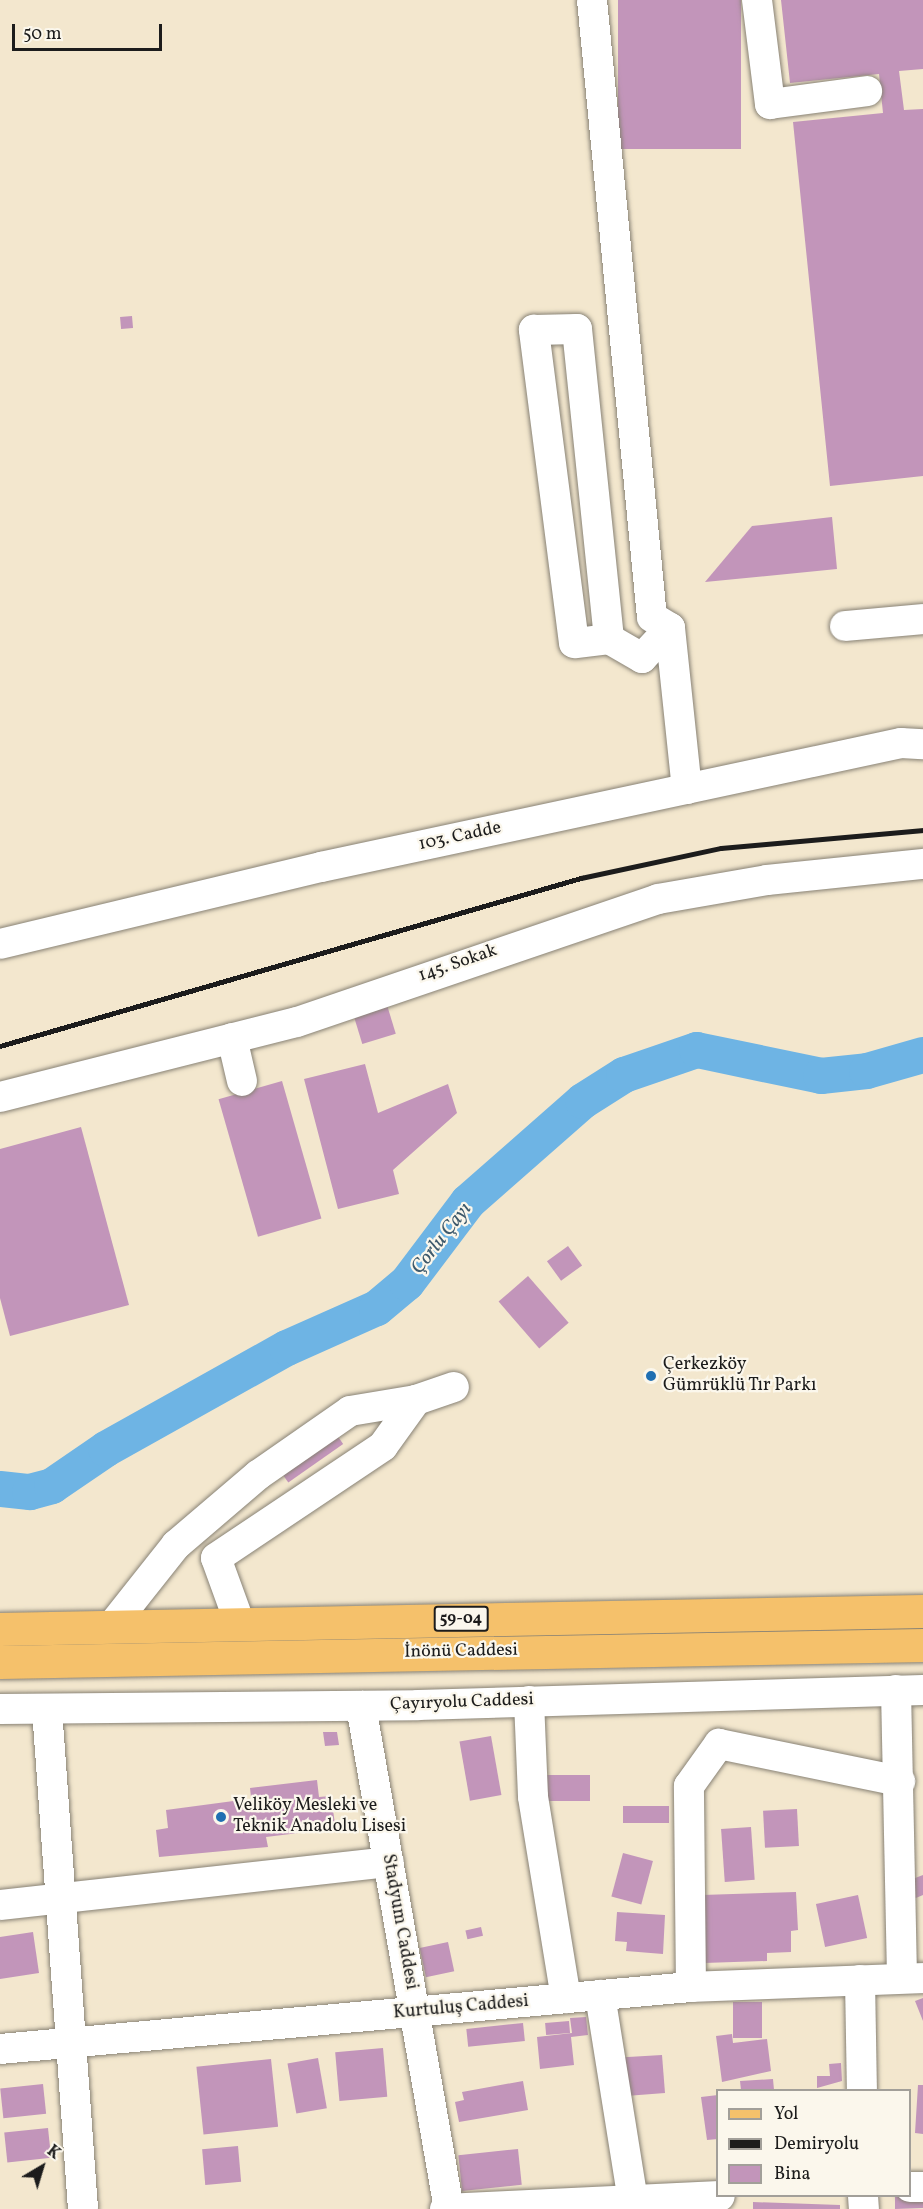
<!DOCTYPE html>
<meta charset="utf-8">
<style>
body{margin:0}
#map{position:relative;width:923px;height:2209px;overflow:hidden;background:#f3e7ce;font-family:Vollkorn,serif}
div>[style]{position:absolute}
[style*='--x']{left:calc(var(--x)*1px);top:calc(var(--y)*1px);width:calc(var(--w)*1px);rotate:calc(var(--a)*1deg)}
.river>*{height:36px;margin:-18px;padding:0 18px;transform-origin:18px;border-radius:18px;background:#6eb4e4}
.building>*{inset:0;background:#c295ba;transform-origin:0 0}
.roads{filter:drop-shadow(0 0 2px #888275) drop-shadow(0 0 2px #888275)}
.minor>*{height:30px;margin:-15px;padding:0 15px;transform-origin:15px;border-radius:15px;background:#fff}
.major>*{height:33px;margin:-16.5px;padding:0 16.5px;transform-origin:16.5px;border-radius:16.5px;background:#f5c16b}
.rail>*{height:4.5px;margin:-2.25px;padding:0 2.25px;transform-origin:2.25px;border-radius:2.25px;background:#1c1c1c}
.dots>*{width:16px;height:16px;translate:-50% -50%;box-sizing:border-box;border:3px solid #fbf7ec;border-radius:50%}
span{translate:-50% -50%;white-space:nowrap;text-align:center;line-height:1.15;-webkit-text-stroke:4.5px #fbf7ec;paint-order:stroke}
.shield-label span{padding:2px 4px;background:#fbf7ec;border:2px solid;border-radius:4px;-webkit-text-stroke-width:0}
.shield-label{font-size:16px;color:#1c1c1c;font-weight:700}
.street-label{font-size:18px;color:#1c1c1c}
.poi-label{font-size:18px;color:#1c1c1c}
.left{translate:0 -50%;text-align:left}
.water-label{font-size:20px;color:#3d596c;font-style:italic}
.legend{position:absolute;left:716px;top:2089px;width:195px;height:108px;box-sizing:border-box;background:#fbf7ec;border:2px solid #a29f99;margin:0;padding:8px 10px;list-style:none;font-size:18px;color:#1c1c1c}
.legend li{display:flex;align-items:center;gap:12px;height:30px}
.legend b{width:30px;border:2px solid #a29f99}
.north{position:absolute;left:12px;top:2137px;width:60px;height:60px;-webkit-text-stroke:4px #fbf7ec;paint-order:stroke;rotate:38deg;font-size:16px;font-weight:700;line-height:24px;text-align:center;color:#1c1c1c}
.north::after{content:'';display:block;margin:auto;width:21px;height:27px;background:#1c1c1c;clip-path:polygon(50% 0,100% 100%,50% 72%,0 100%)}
.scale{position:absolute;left:12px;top:24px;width:150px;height:27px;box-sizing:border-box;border:3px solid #1c1c1c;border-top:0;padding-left:8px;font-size:18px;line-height:21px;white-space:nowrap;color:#1c1c1c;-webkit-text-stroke:4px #fbf7ec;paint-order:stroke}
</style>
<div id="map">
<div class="river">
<div style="--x:0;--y:1489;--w:30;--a:6"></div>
<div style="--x:30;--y:1492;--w:23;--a:-15"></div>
<div style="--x:52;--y:1486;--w:65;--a:-34.4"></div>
<div style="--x:106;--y:1449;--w:207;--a:-29.2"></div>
<div style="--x:287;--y:1348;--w:98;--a:-24"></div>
<div style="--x:377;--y:1308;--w:39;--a:-40"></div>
<div style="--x:407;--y:1283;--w:101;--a:-53"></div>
<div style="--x:468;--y:1202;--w:153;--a:-41.3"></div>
<div style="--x:583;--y:1101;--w:49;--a:-32.4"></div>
<div style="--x:624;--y:1075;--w:77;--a:-18.9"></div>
<div style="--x:697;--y:1050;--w:127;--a:11.8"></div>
<div style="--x:821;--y:1076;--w:46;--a:-6.2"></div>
<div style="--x:867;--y:1071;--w:58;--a:-15.9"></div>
</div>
<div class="building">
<div style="left:618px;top:0;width:123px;height:149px"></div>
<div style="clip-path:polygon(781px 0,923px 0,923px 69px,899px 71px,904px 110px,923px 109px,923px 476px,830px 486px,793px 122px,883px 113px,879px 74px,790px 83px)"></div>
<div style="left:132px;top:316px;width:12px;height:12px;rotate:85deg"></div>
<div style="clip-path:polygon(832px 517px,837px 569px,705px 582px,752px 526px)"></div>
<div style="left:387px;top:1005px;width:30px;height:35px;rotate:73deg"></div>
<div style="clip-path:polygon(365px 1064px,378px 1113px,448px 1084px,457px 1113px,393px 1170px,399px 1194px,338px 1209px,304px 1079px)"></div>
<div style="left:282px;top:1081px;width:143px;height:66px;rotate:74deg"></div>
<div style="clip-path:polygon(81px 1127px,129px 1305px,10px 1336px,0 1298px,0 1149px)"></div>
<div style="left:568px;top:1246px;width:24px;height:26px;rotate:54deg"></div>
<div style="left:528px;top:1276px;width:62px;height:39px;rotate:49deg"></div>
<div style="left:334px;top:1431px;width:16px;height:67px;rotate:55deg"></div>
<div style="clip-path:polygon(323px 1732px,337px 1732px,339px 1745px,325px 1746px)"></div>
<div style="left:491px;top:1736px;width:60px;height:32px;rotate:80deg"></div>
<div style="left:540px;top:1775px;width:50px;height:26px"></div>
<div style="clip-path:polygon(317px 1780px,319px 1797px,331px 1796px,335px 1824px,323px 1830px,266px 1837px,268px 1847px,159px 1857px,156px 1830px,168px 1828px,166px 1810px,241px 1800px,242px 1807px,252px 1806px,250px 1788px)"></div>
<div style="left:623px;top:1806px;width:46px;height:17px"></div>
<div style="left:797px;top:1809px;width:37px;height:34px;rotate:87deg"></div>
<div style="left:751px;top:1827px;width:53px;height:30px;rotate:86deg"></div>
<div style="left:623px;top:1853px;width:31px;height:45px;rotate:15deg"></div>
<div style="clip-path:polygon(923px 1875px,923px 1895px,904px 1903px,897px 1885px)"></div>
<div style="clip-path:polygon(796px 1892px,798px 1930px,791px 1931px,791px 1952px,767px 1953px,767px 1961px,704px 1963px,702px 1895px)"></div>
<div style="left:858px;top:1895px;width:44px;height:43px;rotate:78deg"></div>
<div style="clip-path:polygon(617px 1912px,665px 1915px,663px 1954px,626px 1951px,627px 1942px,615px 1941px)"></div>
<div style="left:481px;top:1927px;width:9px;height:16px;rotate:77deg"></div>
<div style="clip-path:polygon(33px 1932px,39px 1973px,0 1979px,0 1937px)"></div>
<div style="left:448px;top:1942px;width:30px;height:29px;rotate:78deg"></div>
<div style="clip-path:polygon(923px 1998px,923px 2021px,915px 2001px)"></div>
<div style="left:733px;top:2002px;width:29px;height:36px"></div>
<div style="clip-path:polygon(586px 2017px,588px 2035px,571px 2037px,574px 2065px,540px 2069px,537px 2037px,572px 2033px,570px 2018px)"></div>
<div style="left:569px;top:2021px;width:12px;height:24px;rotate:85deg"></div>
<div style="left:523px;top:2023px;width:18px;height:57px;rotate:84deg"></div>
<div style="clip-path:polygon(732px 2034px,733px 2043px,767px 2039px,771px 2071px,722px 2082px,716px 2036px)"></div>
<div style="left:383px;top:2048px;width:49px;height:48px;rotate:85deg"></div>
<div style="clip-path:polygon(662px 2055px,665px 2093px,626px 2096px,611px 2058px)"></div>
<div style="left:318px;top:2058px;width:51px;height:31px;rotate:80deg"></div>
<div style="left:271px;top:2059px;width:68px;height:75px;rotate:84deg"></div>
<div style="clip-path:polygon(841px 2063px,842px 2081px,817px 2088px,817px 2076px,830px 2076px,829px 2064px)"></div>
<div style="clip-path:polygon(773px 2079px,774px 2090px,741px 2090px,740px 2081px)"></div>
<div style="clip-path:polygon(523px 2081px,528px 2110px,459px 2122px,455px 2102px,464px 2100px,462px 2092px)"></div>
<div style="left:43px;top:2084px;width:30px;height:43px;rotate:84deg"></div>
<div style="clip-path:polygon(918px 2085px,923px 2085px,923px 2134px,915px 2133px)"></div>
<div style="clip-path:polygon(718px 2095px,718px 2139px,707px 2140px,701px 2097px)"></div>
<div style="left:48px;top:2128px;width:30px;height:44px;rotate:84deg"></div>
<div style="left:238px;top:2146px;width:36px;height:36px;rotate:85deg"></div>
<div style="left:518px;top:2149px;width:36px;height:60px;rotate:84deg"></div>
<div style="clip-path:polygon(923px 2190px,923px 2208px,895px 2209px,895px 2196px)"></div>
<div style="clip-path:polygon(753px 2202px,840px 2205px,840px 2209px,753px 2209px)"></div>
</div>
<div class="roads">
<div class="minor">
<div style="--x:592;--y:0;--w:620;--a:84.45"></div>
<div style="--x:652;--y:617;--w:21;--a:31"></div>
<div style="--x:670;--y:628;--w:41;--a:133"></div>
<div style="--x:642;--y:658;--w:38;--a:-150"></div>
<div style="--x:609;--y:639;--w:35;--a:173"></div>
<div style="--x:574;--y:643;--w:316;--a:-97.3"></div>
<div style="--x:534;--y:330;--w:43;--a:-1.3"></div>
<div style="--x:577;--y:329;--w:312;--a:84.1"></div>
<div style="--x:757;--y:0;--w:105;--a:82.9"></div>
<div style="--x:770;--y:104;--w:98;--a:-7.6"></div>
<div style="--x:845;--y:626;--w:78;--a:-5.1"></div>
<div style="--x:670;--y:628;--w:162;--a:84"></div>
<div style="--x:0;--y:944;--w:330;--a:-13.5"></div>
<div style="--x:321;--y:867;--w:593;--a:-12.07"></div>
<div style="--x:901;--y:743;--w:22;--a:3"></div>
<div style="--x:232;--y:1038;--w:44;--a:76.9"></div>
<div style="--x:0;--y:1097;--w:306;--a:-14.2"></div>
<div style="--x:297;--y:1022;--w:381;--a:-18.8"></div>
<div style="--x:658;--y:899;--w:111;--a:-9.9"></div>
<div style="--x:767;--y:880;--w:157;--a:-5.9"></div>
<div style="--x:240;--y:1624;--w:70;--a:-110"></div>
<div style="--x:216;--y:1558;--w:201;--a:-33.8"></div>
<div style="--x:383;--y:1446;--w:57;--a:-54.3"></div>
<div style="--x:416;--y:1400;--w:40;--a:-18.9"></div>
<div style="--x:111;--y:1627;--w:105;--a:-51.6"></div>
<div style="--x:176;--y:1545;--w:108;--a:-40.5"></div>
<div style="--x:258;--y:1475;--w:112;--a:-34.8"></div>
<div style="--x:350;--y:1411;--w:67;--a:-9.5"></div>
<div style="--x:896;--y:1690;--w:288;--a:88.8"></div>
<div style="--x:529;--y:1701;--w:96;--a:87.6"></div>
<div style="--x:533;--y:1797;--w:204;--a:80.7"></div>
<div style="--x:361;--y:1706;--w:511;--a:80.08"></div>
<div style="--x:0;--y:1709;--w:418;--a:-0.5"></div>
<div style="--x:418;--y:1705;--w:505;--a:-1.7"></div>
<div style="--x:47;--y:1709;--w:501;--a:85.88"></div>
<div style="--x:0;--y:1905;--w:391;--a:-6.3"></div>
<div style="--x:860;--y:1980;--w:110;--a:89"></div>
<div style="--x:691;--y:1987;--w:201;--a:-90.6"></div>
<div style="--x:689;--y:1786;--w:52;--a:-54.5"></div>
<div style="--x:719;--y:1744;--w:185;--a:11.6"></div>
<div style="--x:600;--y:1995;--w:208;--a:80.9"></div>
<div style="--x:0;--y:2049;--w:694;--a:-5.13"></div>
<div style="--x:691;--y:1987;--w:232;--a:-2.2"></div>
<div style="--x:910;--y:2187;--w:13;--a:0"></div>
<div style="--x:863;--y:2196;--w:13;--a:86"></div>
<div style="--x:445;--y:2209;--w:275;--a:-2.7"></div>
</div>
<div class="major">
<div style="--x:0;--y:1629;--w:923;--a:-1.12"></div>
<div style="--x:0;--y:1662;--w:923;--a:-1.06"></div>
</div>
</div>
<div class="rail">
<div style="--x:0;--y:1046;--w:605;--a:-16.13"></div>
<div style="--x:581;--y:878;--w:143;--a:-12.1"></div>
<div style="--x:721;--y:848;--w:203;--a:-5.1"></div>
</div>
<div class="dots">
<div style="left:651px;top:1376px;background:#1f6fb2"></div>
<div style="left:221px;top:1817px;background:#1f6fb2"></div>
</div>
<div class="shield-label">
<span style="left:461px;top:1619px">59-04</span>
</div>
<div class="street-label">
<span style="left:460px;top:837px;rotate:-12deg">103. Cadde</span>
<span style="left:458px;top:964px;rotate:-19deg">145. Sokak</span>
<span style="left:461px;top:1652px;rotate:-1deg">İnönü Caddesi</span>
<span style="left:462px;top:1703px;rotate:-2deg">Çayıryolu Caddesi</span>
<span style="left:399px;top:1922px;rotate:80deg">Stadyum Caddesi</span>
<span style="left:461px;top:2008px;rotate:-5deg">Kurtuluş Caddesi</span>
</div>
<div class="poi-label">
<span class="left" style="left:663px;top:1376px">Çerkezköy<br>Gümrüklü Tır Parkı</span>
<span class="left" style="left:233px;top:1817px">Veliköy Mesleki ve<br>Teknik Anadolu Lisesi</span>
</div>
<div class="water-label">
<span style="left:442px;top:1239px;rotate:-52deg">Çorlu Çayı</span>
</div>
<ul class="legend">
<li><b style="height:8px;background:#f5c16b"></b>Yol</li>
<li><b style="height:8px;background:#1c1c1c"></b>Demiryolu</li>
<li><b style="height:16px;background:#c295ba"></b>Bina</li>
</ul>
<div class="north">K</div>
<div class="scale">50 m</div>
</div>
